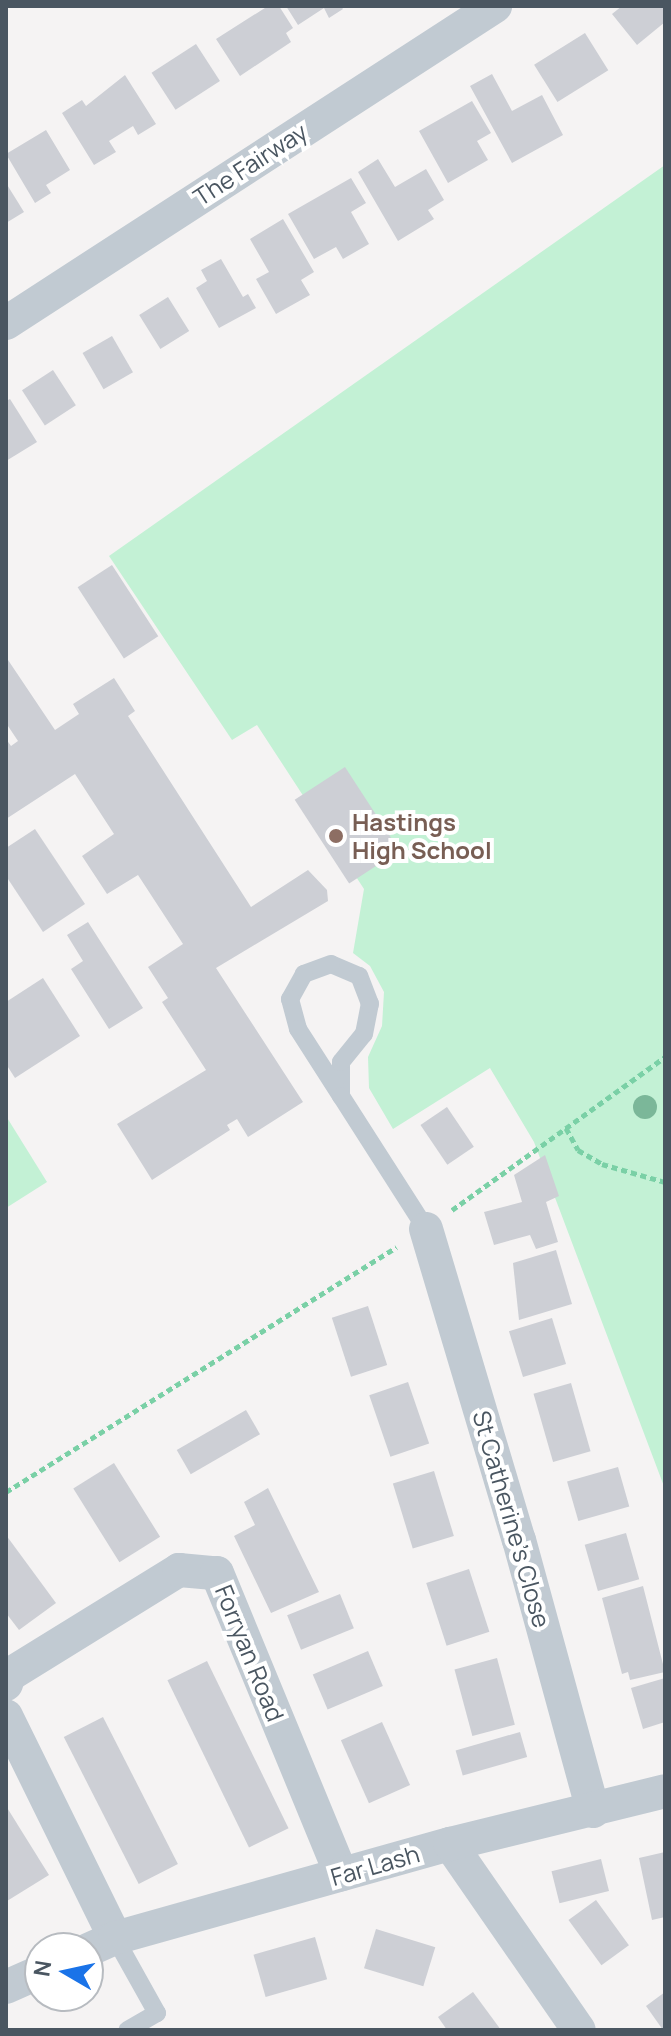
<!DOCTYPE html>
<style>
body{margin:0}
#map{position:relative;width:671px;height:2036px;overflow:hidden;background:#f5f3f3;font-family:Manrope,sans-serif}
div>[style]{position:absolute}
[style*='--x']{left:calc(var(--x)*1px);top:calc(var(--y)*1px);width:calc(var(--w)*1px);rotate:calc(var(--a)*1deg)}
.green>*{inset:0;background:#c3f1d5}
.building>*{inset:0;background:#cdcfd5;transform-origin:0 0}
.path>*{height:5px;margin-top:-2.5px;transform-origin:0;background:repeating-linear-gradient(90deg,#7ad0a6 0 6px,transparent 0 10px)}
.lane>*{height:18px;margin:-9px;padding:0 9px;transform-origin:9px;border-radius:9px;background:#c1cad2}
.street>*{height:34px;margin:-17px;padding:0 17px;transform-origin:17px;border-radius:17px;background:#c1cad2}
.trees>*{width:24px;height:24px;margin:-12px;border-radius:50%;background:#7bb799}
.dots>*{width:22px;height:22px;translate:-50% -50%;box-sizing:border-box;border:4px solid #fff;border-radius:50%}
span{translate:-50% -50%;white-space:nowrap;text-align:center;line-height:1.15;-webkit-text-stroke:8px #fff;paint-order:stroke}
.street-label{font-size:24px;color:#4a5661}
.education-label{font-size:24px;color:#785e54;font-weight:700}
.left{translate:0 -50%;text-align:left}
.frame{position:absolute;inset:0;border:8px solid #4a5661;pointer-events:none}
.north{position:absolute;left:24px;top:1932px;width:80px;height:80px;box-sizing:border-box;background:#fff;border:2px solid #b7bbc0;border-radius:50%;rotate:279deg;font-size:22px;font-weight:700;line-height:32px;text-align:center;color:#4a5661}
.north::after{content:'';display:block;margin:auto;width:28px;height:36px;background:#1a73e8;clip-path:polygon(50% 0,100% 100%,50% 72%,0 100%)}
</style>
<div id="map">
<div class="green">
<div style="clip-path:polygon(665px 165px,665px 1489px,534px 1142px,490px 1068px,393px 1129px,369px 1088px,368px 1057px,382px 1026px,384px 992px,370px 966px,353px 953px,364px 889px,257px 725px,232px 740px,109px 556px)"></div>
<div style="clip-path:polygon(6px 1116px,47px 1182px,6px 1208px)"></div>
</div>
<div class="building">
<div style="clip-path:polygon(268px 6px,279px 6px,293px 28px,286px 33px,291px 42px,240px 76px,216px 39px)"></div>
<div style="clip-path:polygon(286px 6px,341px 6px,343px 9px,329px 18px,324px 8px,298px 25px)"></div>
<div style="clip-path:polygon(622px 6px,665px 6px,665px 22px,637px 45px,612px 14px)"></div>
<div style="left:585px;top:33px;width:44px;height:60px;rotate:58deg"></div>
<div style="left:196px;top:44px;width:44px;height:53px;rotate:57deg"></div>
<div style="clip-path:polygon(492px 74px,512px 111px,542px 95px,563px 135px,512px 163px,470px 86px)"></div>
<div style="clip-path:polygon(125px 75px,156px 124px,138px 135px,133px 126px,109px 141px,116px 152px,94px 165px,62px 113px,82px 100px,86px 106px)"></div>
<div style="clip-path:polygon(472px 101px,491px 133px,477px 141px,488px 160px,448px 183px,419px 131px)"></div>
<div style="clip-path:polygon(46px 130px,70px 170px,46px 185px,51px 193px,35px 203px,6px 154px)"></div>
<div style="clip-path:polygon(378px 159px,395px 187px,426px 169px,444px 200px,428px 210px,434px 219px,398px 241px,358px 172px)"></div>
<div style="clip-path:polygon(351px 178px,366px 203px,351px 212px,369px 244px,343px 259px,336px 247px,314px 259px,288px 214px)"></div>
<div style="clip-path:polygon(6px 183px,24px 212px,6px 223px)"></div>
<div style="clip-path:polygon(283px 219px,314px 272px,301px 280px,310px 295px,276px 314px,256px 279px,269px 272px,250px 239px)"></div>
<div style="clip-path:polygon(221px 259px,243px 297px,248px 294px,256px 308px,219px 328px,196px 288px,207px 281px,201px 270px)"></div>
<div style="left:168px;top:297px;width:40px;height:34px;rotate:58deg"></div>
<div style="left:112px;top:336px;width:42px;height:34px;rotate:60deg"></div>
<div style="left:53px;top:370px;width:42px;height:37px;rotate:57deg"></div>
<div style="clip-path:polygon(10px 399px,37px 442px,6px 461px,6px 401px)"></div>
<div style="left:112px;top:565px;width:85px;height:41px;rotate:57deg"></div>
<div style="clip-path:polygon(6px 657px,55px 730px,79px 714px,73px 704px,114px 678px,135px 711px,128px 716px,251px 907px,308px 870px,327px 890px,328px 901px,216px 968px,303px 1102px,248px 1137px,237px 1119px,227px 1125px,230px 1130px,152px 1180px,117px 1124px,206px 1070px,162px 1002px,168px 998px,148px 967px,183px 944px,138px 875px,107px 894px,82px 856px,114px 834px,75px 774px,6px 819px,6px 739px,11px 746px,18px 741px,6px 723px)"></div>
<div style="left:345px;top:767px;width:100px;height:60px;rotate:57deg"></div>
<div style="clip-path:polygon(35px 829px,85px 904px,43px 932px,6px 876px,6px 848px)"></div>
<div style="clip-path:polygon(88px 922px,143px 1008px,109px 1029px,71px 969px,83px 961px,67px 935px)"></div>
<div style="clip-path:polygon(43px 978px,80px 1036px,15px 1078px,6px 1064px,6px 1002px)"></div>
<div style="left:447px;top:1107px;width:48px;height:32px;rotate:56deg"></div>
<div style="clip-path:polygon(545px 1155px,559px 1196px,546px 1202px,558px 1242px,536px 1249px,530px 1235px,494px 1245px,484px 1212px,522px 1202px,514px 1175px)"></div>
<div style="clip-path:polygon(556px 1250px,572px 1304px,519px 1320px,513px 1263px)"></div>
<div style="left:368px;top:1306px;width:62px;height:38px;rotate:72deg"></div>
<div style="left:552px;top:1318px;width:48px;height:45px;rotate:73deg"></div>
<div style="left:408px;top:1382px;width:65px;height:41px;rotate:71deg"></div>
<div style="left:571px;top:1383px;width:71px;height:39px;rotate:74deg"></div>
<div style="left:246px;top:1410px;width:28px;height:80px;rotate:60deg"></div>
<div style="left:114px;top:1463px;width:87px;height:48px;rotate:58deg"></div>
<div style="left:618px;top:1467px;width:41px;height:53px;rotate:74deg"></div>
<div style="left:434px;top:1471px;width:68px;height:43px;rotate:73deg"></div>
<div style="clip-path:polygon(268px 1488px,319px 1592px,271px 1613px,234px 1536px,255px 1525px,244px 1502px)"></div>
<div style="left:626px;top:1533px;width:48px;height:43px;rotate:74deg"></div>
<div style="clip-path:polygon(6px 1535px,56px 1603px,19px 1630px,6px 1613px)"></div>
<div style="left:469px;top:1569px;width:66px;height:45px;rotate:72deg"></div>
<div style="clip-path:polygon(643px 1586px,665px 1672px,630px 1680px,628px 1672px,622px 1674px,602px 1598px)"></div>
<div style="left:340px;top:1594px;width:37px;height:57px;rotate:68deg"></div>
<div style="left:368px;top:1651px;width:38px;height:60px;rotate:67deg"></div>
<div style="left:497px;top:1658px;width:69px;height:44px;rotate:75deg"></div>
<div style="left:207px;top:1661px;width:186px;height:44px;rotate:64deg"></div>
<div style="clip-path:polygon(665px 1678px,665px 1722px,643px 1729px,631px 1688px)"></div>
<div style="left:103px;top:1717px;width:165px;height:44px;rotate:63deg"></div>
<div style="left:382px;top:1722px;width:69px;height:45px;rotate:66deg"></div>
<div style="left:520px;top:1732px;width:26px;height:67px;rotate:74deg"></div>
<div style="clip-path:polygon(6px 1806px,49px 1875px,7px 1901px,6px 1898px)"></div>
<div style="clip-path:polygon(665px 1852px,665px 1917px,652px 1920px,639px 1858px)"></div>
<div style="left:601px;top:1859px;width:33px;height:51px;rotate:76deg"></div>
<div style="left:596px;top:1900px;width:56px;height:34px;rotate:54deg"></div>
<div style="left:376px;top:1929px;width:62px;height:41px;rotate:17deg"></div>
<div style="left:315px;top:1937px;width:44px;height:64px;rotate:74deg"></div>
<div style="clip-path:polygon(473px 1992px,501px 2030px,447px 2030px,438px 2017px)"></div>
<div style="clip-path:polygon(665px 1992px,665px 2030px,663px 2030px,646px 2006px)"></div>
</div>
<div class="path">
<div style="--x:566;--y:1128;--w:25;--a:61"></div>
<div style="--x:578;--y:1150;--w:28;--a:30"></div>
<div style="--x:602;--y:1164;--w:66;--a:15.9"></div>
<div style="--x:452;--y:1210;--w:262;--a:-35.7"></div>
<div style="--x:6;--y:1492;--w:461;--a:-32.1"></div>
</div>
<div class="lane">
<div style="--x:341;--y:1096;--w:34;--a:-90"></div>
<div style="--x:341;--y:1062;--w:36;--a:-51"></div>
<div style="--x:364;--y:1034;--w:31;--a:-79"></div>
<div style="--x:370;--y:1004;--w:30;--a:-111"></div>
<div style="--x:359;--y:976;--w:30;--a:-157"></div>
<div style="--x:331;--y:964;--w:29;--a:160"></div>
<div style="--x:304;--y:974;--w:29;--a:119"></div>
<div style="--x:290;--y:999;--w:31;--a:75"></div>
<div style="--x:298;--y:1029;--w:80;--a:57.3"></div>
<div style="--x:341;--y:1096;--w:158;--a:57.4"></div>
<div style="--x:115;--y:1938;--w:86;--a:60.8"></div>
<div style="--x:157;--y:2013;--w:34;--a:150"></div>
</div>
<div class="street">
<div style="--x:6;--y:323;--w:583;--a:-32.95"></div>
<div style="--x:426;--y:1229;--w:325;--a:73.4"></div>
<div style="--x:519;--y:1540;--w:281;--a:74.7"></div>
<div style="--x:6;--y:1684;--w:9;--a:-72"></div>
<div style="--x:9;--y:1675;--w:200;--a:-31.7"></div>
<div style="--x:179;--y:1570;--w:38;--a:5"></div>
<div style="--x:217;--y:1573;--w:326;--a:67.6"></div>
<div style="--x:6;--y:1716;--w:247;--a:63.8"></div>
<div style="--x:450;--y:1844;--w:226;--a:55.3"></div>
<div style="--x:88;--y:1950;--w:30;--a:-24"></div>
<div style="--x:115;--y:1938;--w:348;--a:-15.7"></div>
<div style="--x:450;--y:1844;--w:221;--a:-13.8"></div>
<div style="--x:6;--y:1987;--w:37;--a:-24"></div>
</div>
<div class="trees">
<div style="left:645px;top:1107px"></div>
</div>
<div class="dots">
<div style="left:336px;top:836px;background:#8d6e63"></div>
</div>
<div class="street-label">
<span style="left:250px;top:164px;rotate:-33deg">The Fairway</span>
<span style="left:512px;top:1519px;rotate:74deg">St Catherine's Close</span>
<span style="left:250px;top:1653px;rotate:68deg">Forryan Road</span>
<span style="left:375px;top:1865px;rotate:-16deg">Far Lash</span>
</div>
<div class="education-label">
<span class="left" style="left:352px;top:836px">Hastings<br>High School</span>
</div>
<div class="frame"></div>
<div class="north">N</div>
</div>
